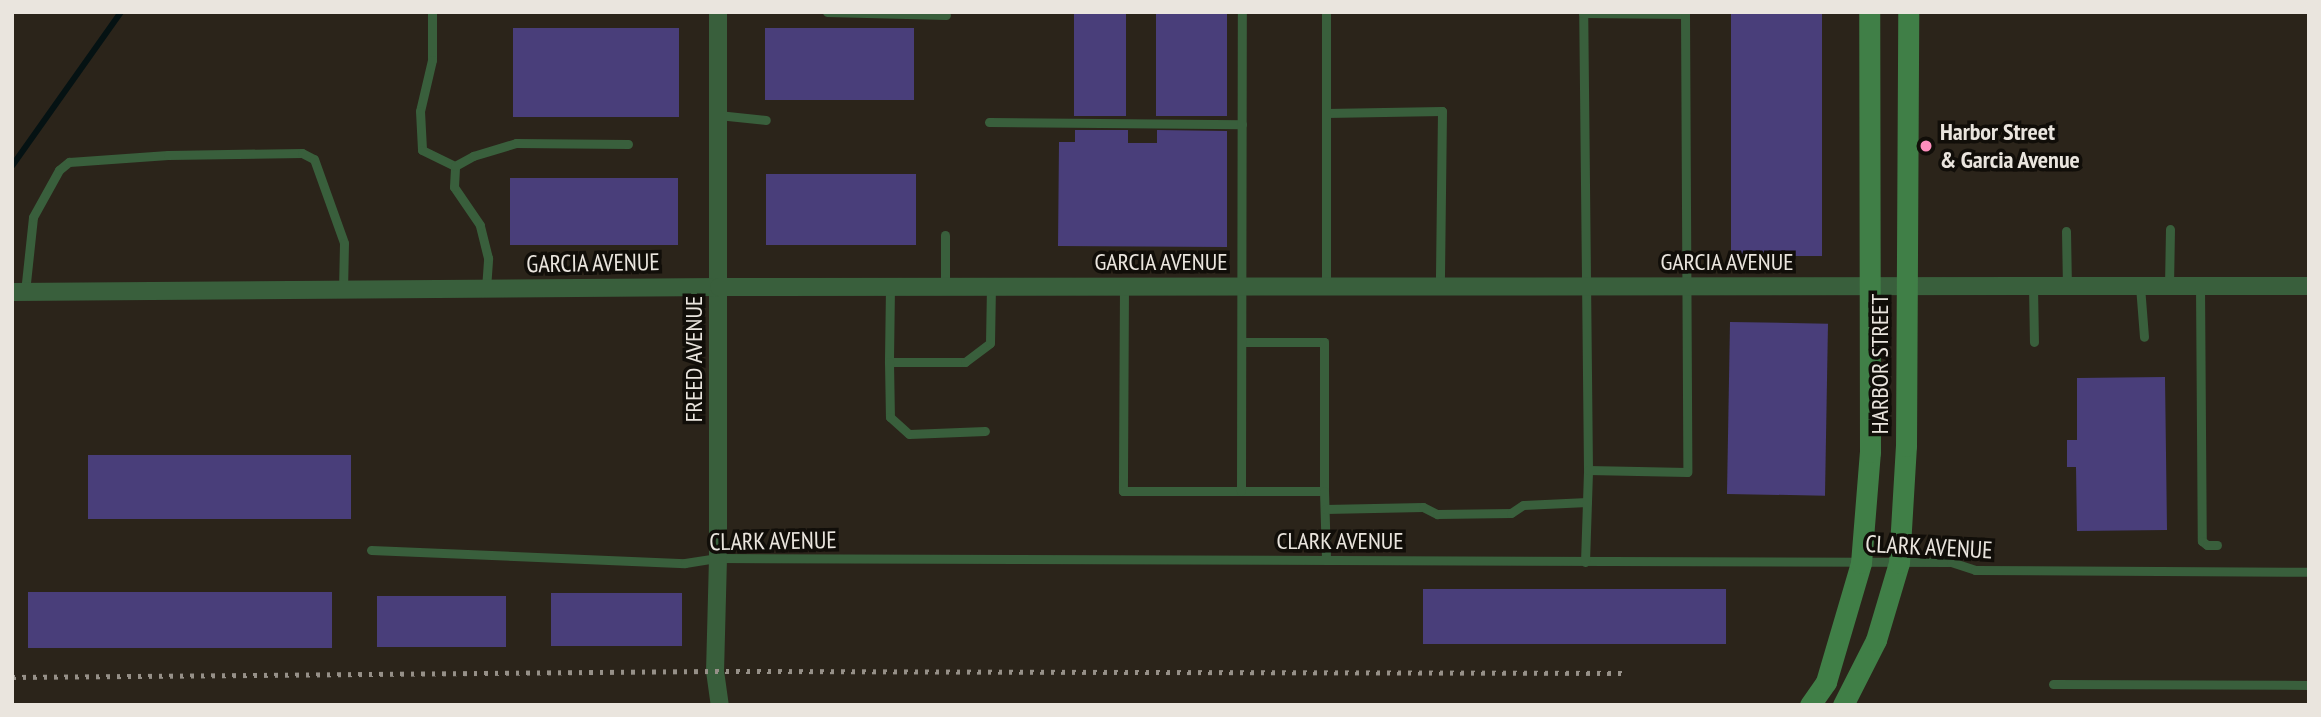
<!DOCTYPE html>
<style>
body{margin:0}
#map{position:relative;width:2321px;height:717px;overflow:hidden;background:#2b241a;font-family:"PT Sans Narrow",sans-serif}
div>[style]{position:absolute}
[style*='--x']{left:calc(var(--x)*1px);top:calc(var(--y)*1px);width:calc(var(--w)*1px);rotate:calc(var(--a)*1deg)}
.stream>*{height:6px;margin:-3px;padding:0 3px;transform-origin:3px;border-radius:3px;background:#051213}
.building>*{inset:0;background:#493e7a;transform-origin:0 0}
.lane>*{height:9px;margin:-4.5px;padding:0 4.5px;transform-origin:4.5px;border-radius:4.5px;background:#395f3c}
.street>*{height:18px;margin:-9px;padding:0 9px;transform-origin:9px;border-radius:9px;background:#395f3c}
.secondary>*{height:21px;margin:-10.5px;padding:0 10.5px;transform-origin:10.5px;border-radius:10.5px;background:#407f47}
.rail>*{height:5px;margin-top:-2.5px;transform-origin:0;background:repeating-linear-gradient(90deg,#969088 0 3.5px,transparent 0 10.5px)}
.dots>*{width:19px;height:19px;translate:-50% -50%;box-sizing:border-box;border:4px solid #110e09;border-radius:50%}
span{translate:-50% -50%;white-space:nowrap;text-align:center;line-height:1.15;-webkit-text-stroke:7px #110e09;paint-order:stroke}
.poi-label{font-size:24px;color:#eae5de;font-weight:700}
.left{translate:0 -50%;text-align:left}
.street-label{font-size:24px;color:#eae5de}
.frame{position:absolute;inset:0;border:14px solid #eae5de;pointer-events:none}
</style>
<div id="map">
<div class="stream">
<div style="--x:12;--y:166;--w:189;--a:-54.7"></div>
</div>
<div class="building">
<div style="left:1074px;top:12px;width:52px;height:104px"></div>
<div style="left:1156px;top:12px;width:71px;height:104px"></div>
<div style="left:1731px;top:12px;width:91px;height:244px"></div>
<div style="left:513px;top:28px;width:166px;height:89px"></div>
<div style="left:765px;top:28px;width:149px;height:72px"></div>
<div style="clip-path:polygon(1075px 130px,1128px 130px,1128px 143px,1157px 143px,1157px 130px,1227px 131px,1227px 247px,1058px 246px,1059px 142px,1075px 142px)"></div>
<div style="left:766px;top:174px;width:150px;height:71px"></div>
<div style="left:510px;top:178px;width:168px;height:67px"></div>
<div style="left:1730px;top:322px;width:98px;height:172px;rotate:1deg"></div>
<div style="clip-path:polygon(2165px 377px,2167px 530px,2077px 531px,2076px 467px,2067px 467px,2067px 440px,2077px 440px,2077px 378px)"></div>
<div style="left:88px;top:455px;width:263px;height:64px"></div>
<div style="left:1726px;top:589px;width:55px;height:303px;rotate:90deg"></div>
<div style="left:28px;top:592px;width:304px;height:56px"></div>
<div style="left:551px;top:593px;width:131px;height:53px"></div>
<div style="left:377px;top:596px;width:129px;height:51px"></div>
</div>
<div class="lane">
<div style="--x:432;--y:12;--w:48;--a:90"></div>
<div style="--x:432;--y:60;--w:52;--a:103.2"></div>
<div style="--x:420;--y:111;--w:39;--a:87"></div>
<div style="--x:422;--y:150;--w:37;--a:26"></div>
<div style="--x:827;--y:12;--w:119;--a:1.4"></div>
<div style="--x:1326;--y:113;--w:116;--a:-1"></div>
<div style="--x:1442;--y:111;--w:176;--a:90.7"></div>
<div style="--x:718;--y:115;--w:48;--a:5.9"></div>
<div style="--x:989;--y:122;--w:253;--a:0.5"></div>
<div style="--x:2066;--y:231;--w:55;--a:89"></div>
<div style="--x:1124;--y:286;--w:205;--a:90.3"></div>
<div style="--x:1123;--y:491;--w:118;--a:0"></div>
<div style="--x:2033;--y:286;--w:56;--a:89"></div>
<div style="--x:2140;--y:286;--w:51;--a:85.5"></div>
<div style="--x:2169;--y:286;--w:57;--a:-89"></div>
<div style="--x:2200;--y:286;--w:255;--a:89.6"></div>
<div style="--x:2202;--y:541;--w:6;--a:39"></div>
<div style="--x:2207;--y:545;--w:10;--a:0"></div>
<div style="--x:890;--y:287;--w:75;--a:90.8"></div>
<div style="--x:889;--y:362;--w:76;--a:0"></div>
<div style="--x:965;--y:362;--w:31;--a:-37"></div>
<div style="--x:990;--y:343;--w:57;--a:-89"></div>
<div style="--x:945;--y:287;--w:52;--a:-90"></div>
<div style="--x:1326;--y:287;--w:275;--a:-90"></div>
<div style="--x:486;--y:289;--w:31;--a:-86"></div>
<div style="--x:488;--y:258;--w:34;--a:-104"></div>
<div style="--x:480;--y:225;--w:46;--a:-124.4"></div>
<div style="--x:454;--y:187;--w:21;--a:-87"></div>
<div style="--x:455;--y:166;--w:21;--a:-29"></div>
<div style="--x:473;--y:156;--w:45;--a:-16.8"></div>
<div style="--x:516;--y:143;--w:112;--a:0.5"></div>
<div style="--x:25;--y:292;--w:75;--a:-83.9"></div>
<div style="--x:33;--y:217;--w:54;--a:-61"></div>
<div style="--x:59;--y:170;--w:13;--a:-39"></div>
<div style="--x:69;--y:162;--w:99;--a:-4"></div>
<div style="--x:168;--y:155;--w:134;--a:-0.9"></div>
<div style="--x:302;--y:153;--w:13;--a:27"></div>
<div style="--x:314;--y:159;--w:89;--a:70.3"></div>
<div style="--x:344;--y:243;--w:47;--a:91.2"></div>
<div style="--x:1242;--y:342;--w:82;--a:0"></div>
<div style="--x:1324;--y:342;--w:149;--a:90"></div>
<div style="--x:1324;--y:491;--w:83;--a:180"></div>
<div style="--x:1241;--y:491;--w:479;--a:-89.9"></div>
<div style="--x:889;--y:362;--w:55;--a:89"></div>
<div style="--x:890;--y:417;--w:25;--a:42"></div>
<div style="--x:909;--y:434;--w:76;--a:-2.3"></div>
<div style="--x:1324;--y:491;--w:69;--a:88.3"></div>
<div style="--x:1325;--y:509;--w:98;--a:-1.2"></div>
<div style="--x:1423;--y:507;--w:16;--a:27"></div>
<div style="--x:1437;--y:514;--w:74;--a:-0.8"></div>
<div style="--x:1511;--y:513;--w:14;--a:-34"></div>
<div style="--x:1523;--y:505;--w:64;--a:-2.7"></div>
<div style="--x:371;--y:550;--w:314;--a:2.4"></div>
<div style="--x:685;--y:563;--w:33;--a:-9"></div>
<div style="--x:718;--y:558;--w:1233;--a:0.19"></div>
<div style="--x:1951;--y:562;--w:25;--a:18"></div>
<div style="--x:1975;--y:570;--w:334;--a:0.3"></div>
<div style="--x:1585;--y:562;--w:92;--a:-88.1"></div>
<div style="--x:1588;--y:470;--w:457;--a:-90.6"></div>
<div style="--x:1583;--y:13;--w:102;--a:0.6"></div>
<div style="--x:1685;--y:14;--w:458;--a:89.7"></div>
<div style="--x:1687;--y:472;--w:99;--a:-178.8"></div>
<div style="--x:2053;--y:684;--w:256;--a:0.2"></div>
</div>
<div class="street">
<div style="--x:718;--y:12;--w:546;--a:90"></div>
<div style="--x:718;--y:558;--w:113;--a:91.5"></div>
<div style="--x:715;--y:671;--w:34;--a:82"></div>
<div style="--x:12;--y:292;--w:707;--a:-0.41"></div>
<div style="--x:719;--y:287;--w:1590;--a:-0.04"></div>
</div>
<div class="secondary">
<div style="--x:1810;--y:705;--w:28;--a:-55"></div>
<div style="--x:1826;--y:682;--w:124;--a:-73.6"></div>
<div style="--x:1861;--y:563;--w:111;--a:-85.4"></div>
<div style="--x:1870;--y:452;--w:440;--a:-90.1"></div>
<div style="--x:1843;--y:705;--w:73;--a:-63.1"></div>
<div style="--x:1876;--y:640;--w:80;--a:-73.4"></div>
<div style="--x:1899;--y:563;--w:117;--a:-86.6"></div>
<div style="--x:1906;--y:446;--w:434;--a:-89.7"></div>
</div>
<div class="rail">
<div style="--x:12;--y:677;--w:703;--a:-0.49"></div>
<div style="--x:715;--y:671;--w:913;--a:0.13"></div>
</div>
<div class="dots">
<div style="left:1926px;top:146px;background:#fe8ebd"></div>
</div>
<div class="poi-label">
<span class="left" style="left:1940px;top:146px">Harbor Street<br>&amp; Garcia Avenue</span>
</div>
<div class="street-label">
<span style="left:1161px;top:262px">GARCIA AVENUE</span>
<span style="left:1727px;top:262px">GARCIA AVENUE</span>
<span style="left:593px;top:263px;rotate:-1deg">GARCIA AVENUE</span>
<span style="left:694px;top:359px;rotate:-90deg">FREED AVENUE</span>
<span style="left:1880px;top:364px;rotate:-90deg">HARBOR STREET</span>
<span style="left:773px;top:541px;rotate:-1deg">CLARK AVENUE</span>
<span style="left:1340px;top:541px">CLARK AVENUE</span>
<span style="left:1929px;top:547px;rotate:3deg">CLARK AVENUE</span>
</div>
<div class="frame"></div>
</div>
